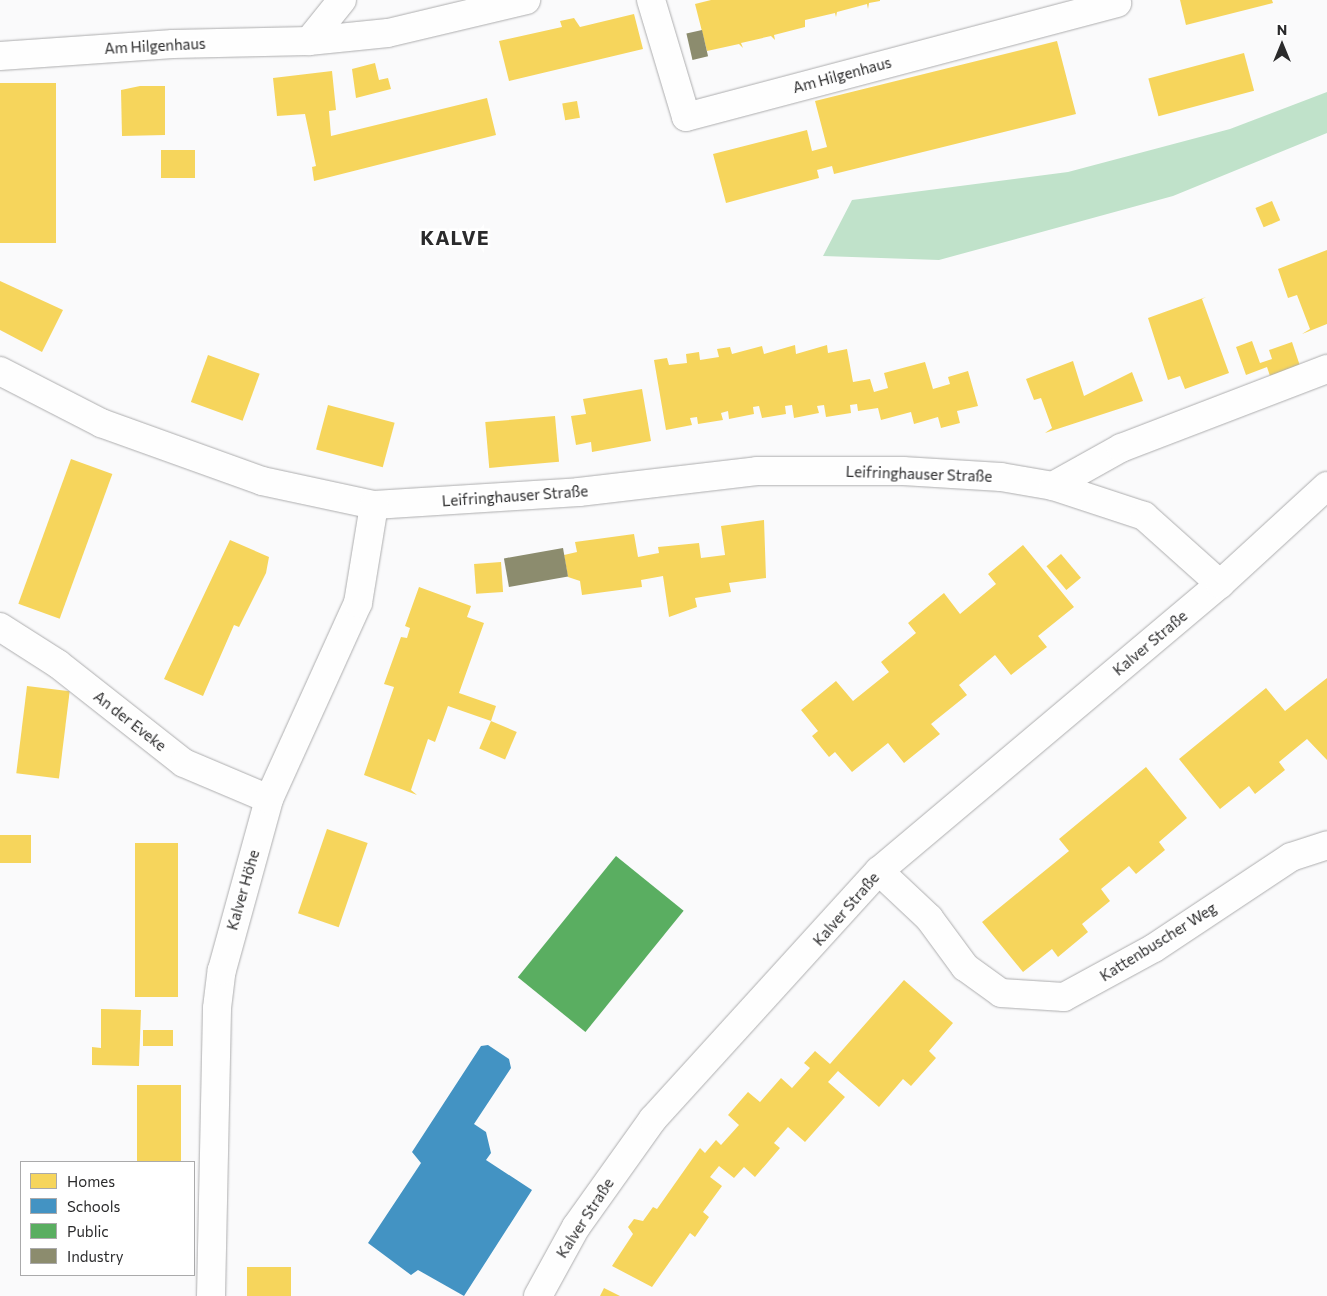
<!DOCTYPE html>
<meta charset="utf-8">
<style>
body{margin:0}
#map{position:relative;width:1327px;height:1296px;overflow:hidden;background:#fafafb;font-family:Commissioner,sans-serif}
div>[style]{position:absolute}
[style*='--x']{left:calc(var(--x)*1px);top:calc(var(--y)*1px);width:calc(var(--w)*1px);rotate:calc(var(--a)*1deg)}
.forest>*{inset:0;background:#c0e2ca}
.homes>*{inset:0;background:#f6d55c;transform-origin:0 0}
.schools>*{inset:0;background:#4393c3}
.public>*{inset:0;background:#5aae61;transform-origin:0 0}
.industry>*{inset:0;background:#8c8c6e;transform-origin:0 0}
.roads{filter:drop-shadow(0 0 1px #adadae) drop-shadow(0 0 1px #adadae)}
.street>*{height:28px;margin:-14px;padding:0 14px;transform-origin:14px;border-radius:14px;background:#fefefe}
span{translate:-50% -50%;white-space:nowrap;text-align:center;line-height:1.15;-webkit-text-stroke:5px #fff;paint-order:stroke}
.street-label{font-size:15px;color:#2b2b2c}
.district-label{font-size:20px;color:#2b2b2c;font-weight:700;letter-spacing:1px}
.legend{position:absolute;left:20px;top:1161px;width:175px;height:115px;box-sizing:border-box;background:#fff;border:1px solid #aaaaab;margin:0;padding:6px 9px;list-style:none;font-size:15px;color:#2b2b2c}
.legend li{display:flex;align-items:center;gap:10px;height:25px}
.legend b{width:25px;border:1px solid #aaaaab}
.north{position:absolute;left:1257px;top:20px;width:50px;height:50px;-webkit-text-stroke:4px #fff;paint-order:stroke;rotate:0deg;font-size:14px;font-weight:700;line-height:20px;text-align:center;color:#2b2b2c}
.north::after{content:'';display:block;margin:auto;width:18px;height:22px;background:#2b2b2c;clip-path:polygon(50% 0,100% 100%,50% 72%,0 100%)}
</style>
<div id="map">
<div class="forest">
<div style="clip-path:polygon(1327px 92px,1327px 133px,1173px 196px,939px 260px,823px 256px,852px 200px,1068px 172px,1230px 129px)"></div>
</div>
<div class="homes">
<div style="clip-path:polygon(711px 0,880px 0,880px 1px,869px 3px,868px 9px,867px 4px,837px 12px,836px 17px,835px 13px,805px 20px,805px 27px,774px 35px,775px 40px,771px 36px,741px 43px,743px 48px,739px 44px,707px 51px,695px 4px)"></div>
<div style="clip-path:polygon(1180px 0,1272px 0,1273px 3px,1186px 25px)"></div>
<div style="clip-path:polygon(634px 14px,643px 49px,509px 81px,499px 41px,562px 27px,560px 21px,574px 18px,580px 27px)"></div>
<div style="clip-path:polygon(1057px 41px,1076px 114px,834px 174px,832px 166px,817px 170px,819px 178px,726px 203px,713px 154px,807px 130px,812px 151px,827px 147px,815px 101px)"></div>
<div style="left:1244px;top:53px;width:39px;height:99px;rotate:75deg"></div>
<div style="clip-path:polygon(375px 63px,379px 80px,388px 78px,391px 89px,356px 98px,352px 69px)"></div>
<div style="clip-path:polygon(332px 71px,336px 110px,329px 111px,331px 136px,487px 98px,496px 135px,314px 181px,312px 167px,316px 166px,305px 114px,277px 116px,273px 78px)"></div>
<div style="left:56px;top:83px;width:160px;height:56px;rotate:90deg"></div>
<div style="clip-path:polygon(140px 86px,165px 86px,165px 135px,122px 136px,121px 90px)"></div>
<div style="left:577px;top:101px;width:17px;height:15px;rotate:80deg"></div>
<div style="left:161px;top:150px;width:34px;height:28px"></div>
<div style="left:1272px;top:201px;width:21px;height:18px;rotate:67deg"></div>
<div style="clip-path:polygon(1327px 250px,1327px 324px,1302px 334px,1310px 329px,1297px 295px,1288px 298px,1278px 269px)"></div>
<div style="clip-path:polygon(0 281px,63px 310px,42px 352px,0 330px)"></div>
<div style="clip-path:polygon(1206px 297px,1202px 299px,1229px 373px,1185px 389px,1180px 376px,1168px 380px,1148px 318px)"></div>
<div style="clip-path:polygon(1252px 341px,1260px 363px,1272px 359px,1269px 350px,1292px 342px,1300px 366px,1270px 376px,1267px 367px,1246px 375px,1236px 347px)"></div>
<div style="clip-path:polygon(795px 345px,796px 354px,827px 345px,828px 353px,847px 349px,853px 382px,870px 379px,874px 392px,888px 388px,884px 373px,925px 362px,933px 389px,950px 384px,948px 377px,968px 371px,978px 406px,957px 411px,960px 423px,941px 428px,938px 417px,914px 424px,911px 412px,881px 420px,878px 408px,858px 411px,857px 404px,850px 405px,851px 413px,826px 417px,824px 405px,817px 406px,819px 413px,794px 418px,792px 405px,785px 406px,786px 414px,762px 418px,759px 406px,753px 407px,754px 414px,729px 419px,728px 411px,721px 413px,723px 420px,698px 424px,697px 417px,690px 418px,692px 425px,666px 430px,654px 360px,667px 358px,669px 365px,687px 363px,686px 354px,699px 352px,700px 360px,719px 357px,717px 349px,730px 347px,732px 354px,762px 346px,764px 354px)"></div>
<div style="left:208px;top:355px;width:55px;height:50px;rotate:20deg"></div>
<div style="clip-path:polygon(1073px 361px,1084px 396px,1132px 372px,1143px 401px,1045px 433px,1052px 428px,1041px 398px,1034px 400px,1026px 379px)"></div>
<div style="clip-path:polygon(642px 389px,651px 441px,592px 452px,591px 442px,576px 445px,571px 416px,586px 414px,583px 399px)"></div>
<div style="left:328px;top:405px;width:69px;height:46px;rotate:15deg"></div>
<div style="left:555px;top:416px;width:46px;height:70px;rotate:85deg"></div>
<div style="left:71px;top:459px;width:44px;height:154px;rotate:20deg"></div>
<div style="clip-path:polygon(764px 520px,766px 578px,729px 583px,731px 592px,695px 598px,697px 607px,669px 617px,663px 576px,641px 580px,642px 587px,582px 595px,580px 581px,568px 577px,564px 555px,577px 552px,575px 542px,634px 534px,638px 557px,659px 553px,658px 547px,699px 543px,701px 558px,725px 555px,721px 526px)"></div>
<div style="clip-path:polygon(230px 540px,269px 557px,266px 573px,239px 627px,234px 625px,203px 696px,164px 679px)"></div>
<div style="clip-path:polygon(1023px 545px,1074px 607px,1038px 636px,1047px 647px,1011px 675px,995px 655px,959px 685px,967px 695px,931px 724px,940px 734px,904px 763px,888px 743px,852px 772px,835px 752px,829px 757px,812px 736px,818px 731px,801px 710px,836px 681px,853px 701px,889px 672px,881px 662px,916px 633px,908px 623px,944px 593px,960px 614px,996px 584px,988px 574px)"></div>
<div style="left:1061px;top:554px;width:31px;height:19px;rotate:50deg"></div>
<div style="left:501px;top:562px;width:30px;height:27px;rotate:86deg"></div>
<div style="clip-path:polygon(419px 587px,471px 606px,467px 617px,484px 623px,459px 693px,496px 706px,491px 721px,448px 706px,435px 742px,428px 739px,411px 790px,417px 795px,364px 775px,394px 687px,384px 684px,401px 637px,407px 638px,410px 628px,405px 626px)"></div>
<div style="clip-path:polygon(1327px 678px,1327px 760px,1307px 739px,1279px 762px,1285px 770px,1255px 794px,1249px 786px,1220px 809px,1179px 759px,1266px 688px,1285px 711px)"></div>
<div style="left:27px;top:686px;width:43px;height:88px;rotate:7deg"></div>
<div style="left:491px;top:721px;width:28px;height:30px;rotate:23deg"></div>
<div style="clip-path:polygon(1146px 767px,1187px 818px,1159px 842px,1165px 850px,1136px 874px,1129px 866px,1101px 889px,1110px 901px,1082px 924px,1088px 932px,1058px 957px,1052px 949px,1023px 972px,982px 922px,1069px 851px,1059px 839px)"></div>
<div style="left:327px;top:829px;width:43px;height:89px;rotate:19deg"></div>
<div style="left:0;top:835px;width:31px;height:28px"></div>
<div style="left:135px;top:843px;width:43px;height:154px"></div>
<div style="clip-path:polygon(904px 980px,953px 1023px,929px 1051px,936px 1058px,911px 1086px,903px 1079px,879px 1107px,838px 1071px,828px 1082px,845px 1097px,805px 1142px,788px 1127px,774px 1143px,780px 1148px,755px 1177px,744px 1167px,734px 1178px,719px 1166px,710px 1177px,722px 1186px,703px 1212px,709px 1217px,695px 1237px,690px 1233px,652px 1287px,612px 1266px,633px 1234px,628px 1227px,634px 1219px,643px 1221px,653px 1207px,657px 1209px,700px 1148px,705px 1153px,716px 1140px,721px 1145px,739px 1125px,728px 1115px,748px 1092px,760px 1102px,781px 1078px,792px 1088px,810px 1068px,804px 1063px,815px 1051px,830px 1064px)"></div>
<div style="clip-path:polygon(101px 1009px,141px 1010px,139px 1066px,92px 1065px,92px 1047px,101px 1048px)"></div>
<div style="left:143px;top:1030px;width:30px;height:16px"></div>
<div style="left:137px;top:1085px;width:44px;height:77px"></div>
<div style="left:247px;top:1267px;width:44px;height:29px"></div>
<div style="clip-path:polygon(604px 1288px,620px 1296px,600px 1296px)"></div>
</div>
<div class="schools">
<div style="clip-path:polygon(488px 1045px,509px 1059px,511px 1068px,474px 1124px,486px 1132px,491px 1153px,486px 1160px,532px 1190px,464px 1296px,418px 1270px,411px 1275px,368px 1243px,421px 1163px,412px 1152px,481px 1046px)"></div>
</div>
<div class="public">
<div style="left:616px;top:856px;width:87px;height:156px;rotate:39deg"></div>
</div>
<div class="industry">
<div style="left:702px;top:30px;width:27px;height:16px;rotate:77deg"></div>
<div style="left:563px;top:548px;width:29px;height:60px;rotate:80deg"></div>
</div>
<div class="roads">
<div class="street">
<div style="--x:342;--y:0;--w:53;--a:128.8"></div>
<div style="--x:309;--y:41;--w:79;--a:-5.8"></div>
<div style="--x:388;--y:33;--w:142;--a:-13.4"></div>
<div style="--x:651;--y:0;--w:122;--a:73.3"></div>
<div style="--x:686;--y:117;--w:446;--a:-14.8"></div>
<div style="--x:0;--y:56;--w:173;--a:-4"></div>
<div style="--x:173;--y:44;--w:136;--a:-1.3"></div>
<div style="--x:0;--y:371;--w:114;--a:27.2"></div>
<div style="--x:101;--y:423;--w:171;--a:19.8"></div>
<div style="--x:262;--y:481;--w:115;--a:12.1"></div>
<div style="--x:374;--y:505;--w:205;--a:-3.6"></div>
<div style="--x:579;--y:492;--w:179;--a:-6.7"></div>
<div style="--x:757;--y:471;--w:146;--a:0"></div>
<div style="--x:903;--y:471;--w:98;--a:3.5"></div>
<div style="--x:1001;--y:477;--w:53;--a:9.8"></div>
<div style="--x:1053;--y:486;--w:96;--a:18.2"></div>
<div style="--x:1144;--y:516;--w:102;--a:41.8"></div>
<div style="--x:1053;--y:486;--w:78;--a:-29.2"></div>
<div style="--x:1121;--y:448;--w:221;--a:-21"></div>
<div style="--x:0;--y:627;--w:69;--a:32.5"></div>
<div style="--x:58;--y:664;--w:160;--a:38.2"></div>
<div style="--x:184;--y:763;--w:92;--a:23"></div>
<div style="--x:879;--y:871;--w:69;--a:43.2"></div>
<div style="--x:929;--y:918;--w:61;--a:53.7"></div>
<div style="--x:965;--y:967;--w:44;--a:35.8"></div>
<div style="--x:1001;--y:993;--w:63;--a:3.6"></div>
<div style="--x:1064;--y:997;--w:102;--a:-28.6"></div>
<div style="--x:1154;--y:948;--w:164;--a:-33.6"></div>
<div style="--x:1291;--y:857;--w:38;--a:-18"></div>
<div style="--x:211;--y:1296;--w:288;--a:-88.8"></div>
<div style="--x:217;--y:1008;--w:38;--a:-83"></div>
<div style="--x:222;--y:970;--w:177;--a:-74.6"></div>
<div style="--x:269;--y:799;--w:215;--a:-65.6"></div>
<div style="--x:358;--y:603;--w:99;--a:-80.7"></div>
<div style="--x:538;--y:1296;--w:79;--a:-61.2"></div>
<div style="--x:576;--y:1227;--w:133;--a:-54.5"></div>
<div style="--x:653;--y:1119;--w:336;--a:-47.7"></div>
<div style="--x:879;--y:871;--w:446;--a:-40.1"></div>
<div style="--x:1220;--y:584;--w:145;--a:-42.5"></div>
</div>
</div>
<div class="street-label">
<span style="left:155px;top:46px;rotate:-3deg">Am Hilgenhaus</span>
<span style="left:842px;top:75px;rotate:-15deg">Am Hilgenhaus</span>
<span style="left:919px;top:474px;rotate:2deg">Leifringhauser Straße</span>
<span style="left:515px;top:496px;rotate:-4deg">Leifringhauser Straße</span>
<span style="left:1150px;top:643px;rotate:-40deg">Kalver Straße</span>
<span style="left:130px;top:721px;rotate:38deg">An der Eveke</span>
<span style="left:243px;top:890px;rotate:-74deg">Kalver Höhe</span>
<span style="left:846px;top:909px;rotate:-49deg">Kalver Straße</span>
<span style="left:1158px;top:942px;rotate:-32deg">Kattenbuscher Weg</span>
<span style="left:585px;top:1218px;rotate:-57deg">Kalver Straße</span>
</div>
<div class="district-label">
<span style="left:455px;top:237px">KALVE</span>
</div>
<ul class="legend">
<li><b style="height:14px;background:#f6d55c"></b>Homes</li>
<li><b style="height:14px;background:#4393c3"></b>Schools</li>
<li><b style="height:14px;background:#5aae61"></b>Public</li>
<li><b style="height:14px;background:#8c8c6e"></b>Industry</li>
</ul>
<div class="north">N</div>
</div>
